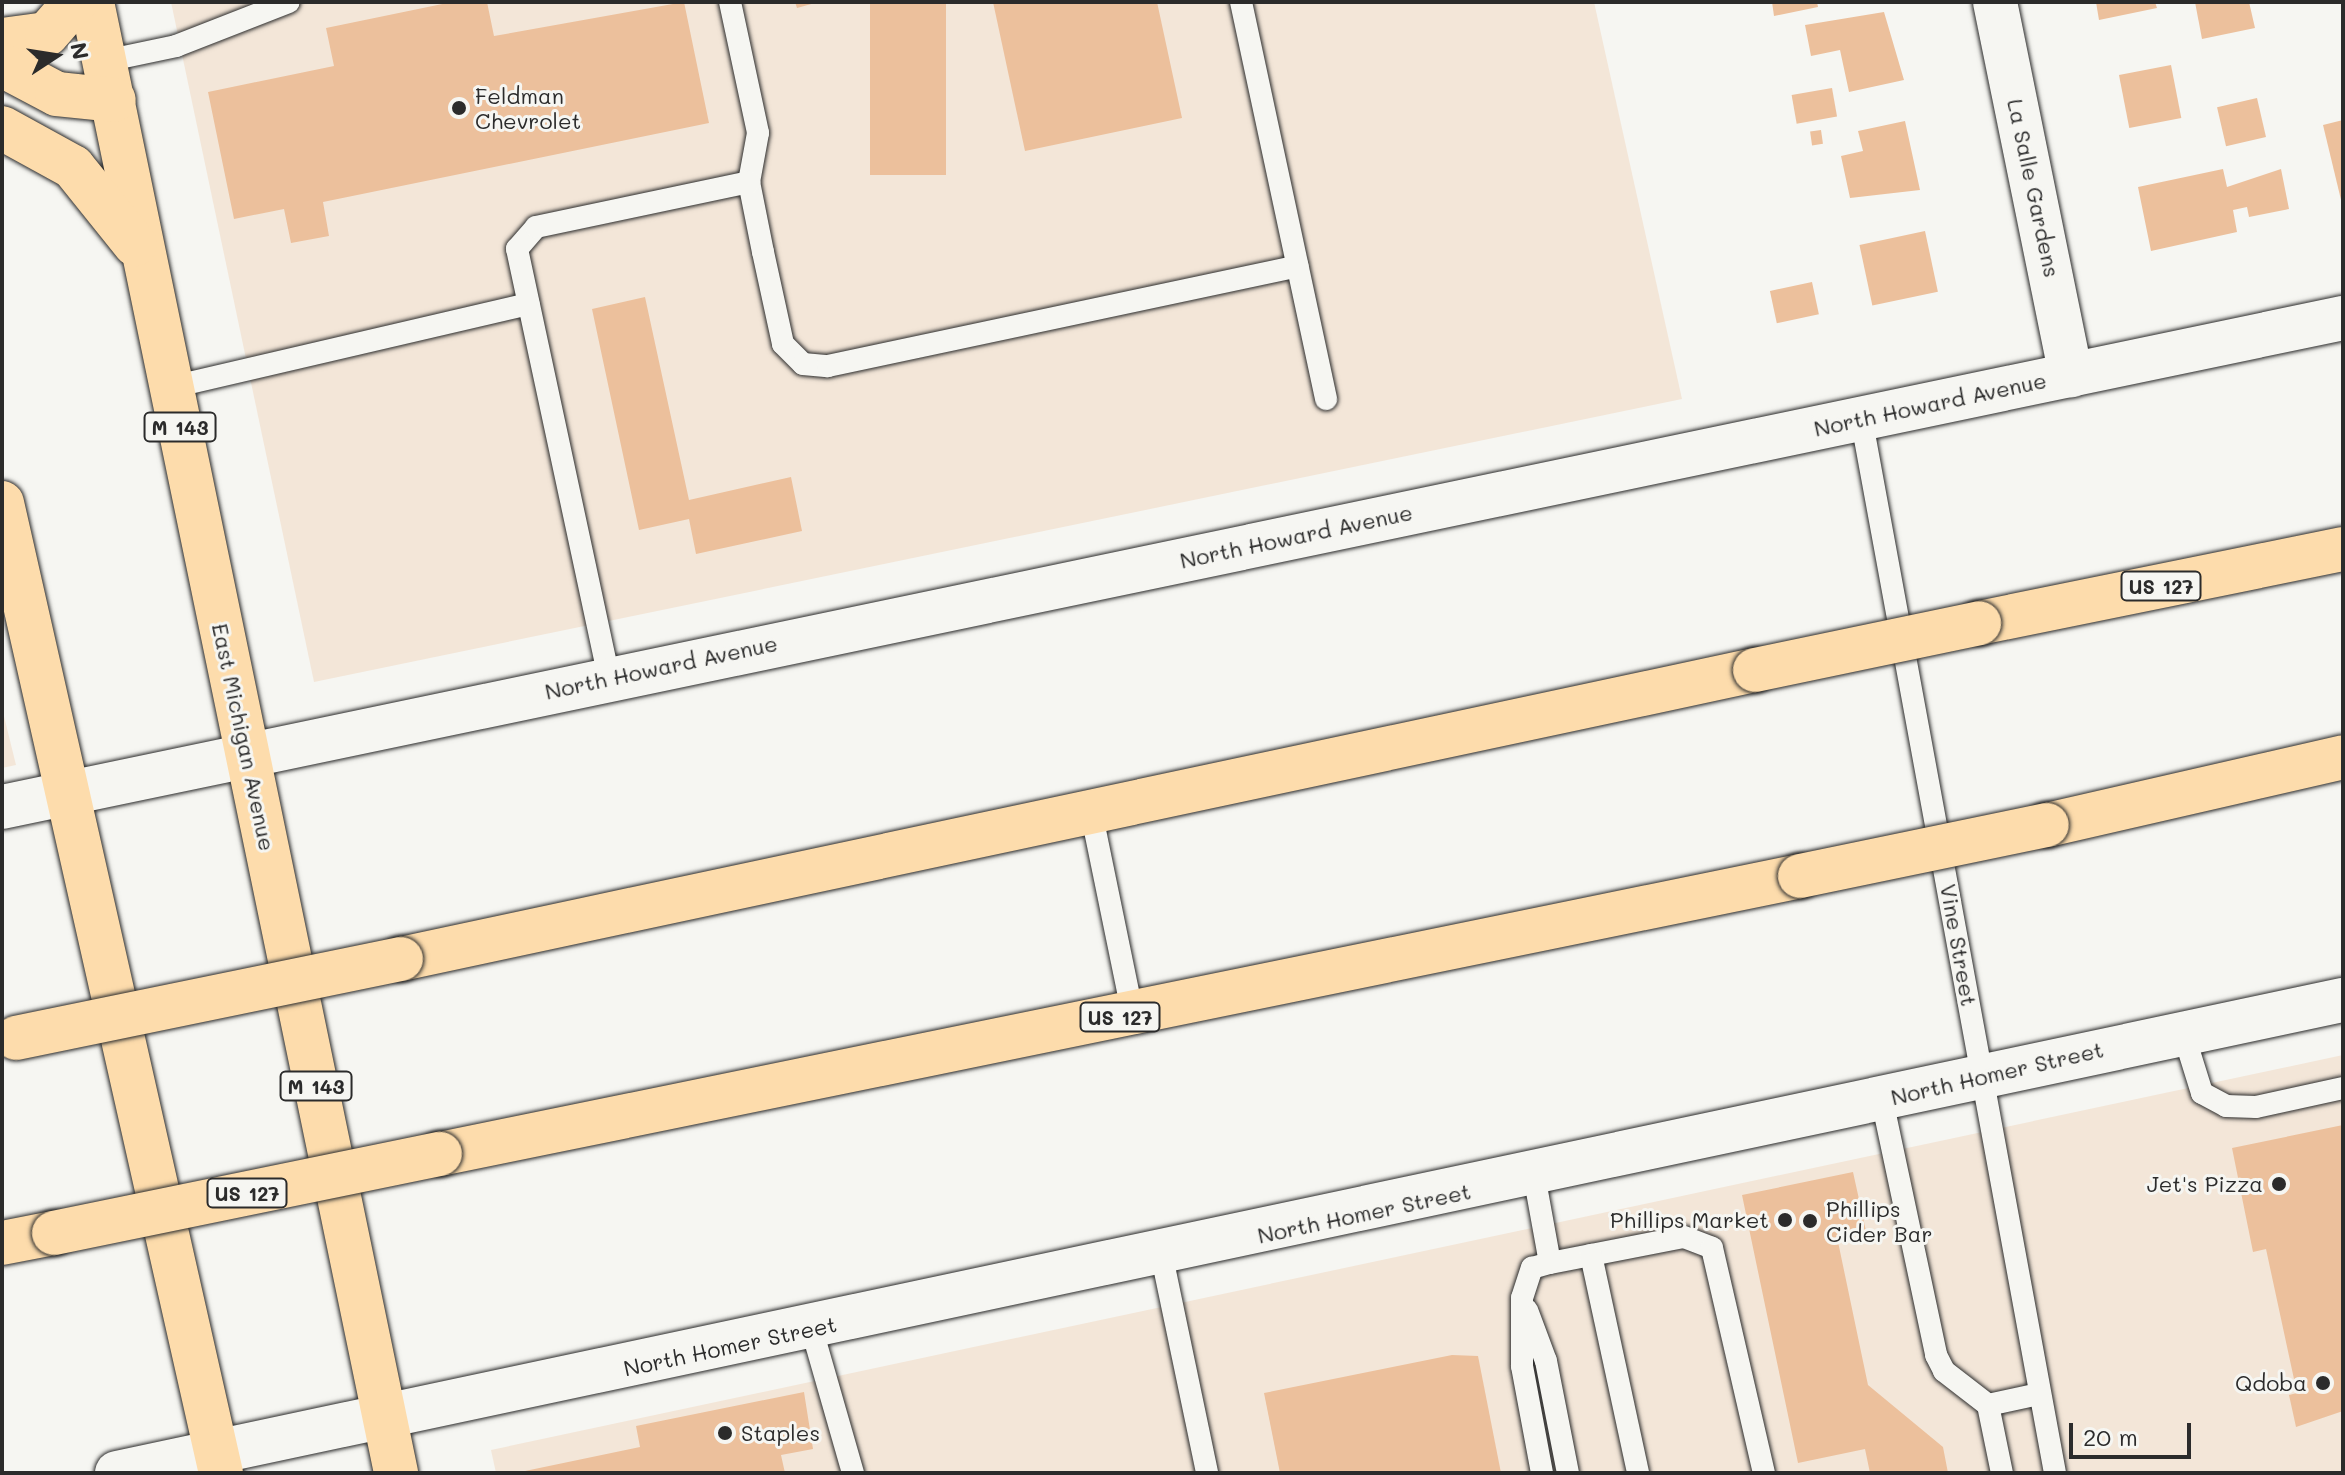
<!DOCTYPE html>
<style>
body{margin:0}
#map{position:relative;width:2345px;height:1475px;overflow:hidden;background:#f6f6f2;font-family:Mali,sans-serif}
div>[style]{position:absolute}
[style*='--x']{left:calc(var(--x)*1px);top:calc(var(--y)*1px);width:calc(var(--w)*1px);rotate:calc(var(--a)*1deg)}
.built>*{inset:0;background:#f3e6d8}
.building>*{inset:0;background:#ecc09c;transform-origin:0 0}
.roads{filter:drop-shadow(0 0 2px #2b2b2b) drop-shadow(0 0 2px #2b2b2b)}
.lane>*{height:22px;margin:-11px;padding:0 11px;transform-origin:11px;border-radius:11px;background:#f6f6f2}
.street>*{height:44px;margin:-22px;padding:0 22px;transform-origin:22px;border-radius:22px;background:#f6f6f2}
.secondary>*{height:44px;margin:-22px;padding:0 22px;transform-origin:22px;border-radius:22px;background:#f6f6f2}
.primary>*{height:44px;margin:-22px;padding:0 22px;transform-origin:22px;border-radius:22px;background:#fddcac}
.highway>*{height:44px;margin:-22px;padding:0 22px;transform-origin:22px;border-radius:22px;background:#fddcac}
.bridges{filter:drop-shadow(0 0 2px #2b2b2b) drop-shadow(0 0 2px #2b2b2b)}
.highway-bridge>*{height:44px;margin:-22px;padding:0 22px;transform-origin:22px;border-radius:22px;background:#fddcac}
.dots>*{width:22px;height:22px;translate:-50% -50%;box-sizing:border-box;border:4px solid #f6f6f2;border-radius:50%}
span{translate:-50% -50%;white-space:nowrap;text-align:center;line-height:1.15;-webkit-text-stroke:6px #f6f6f2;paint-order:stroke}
.shield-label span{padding:2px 6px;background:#f6f6f2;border:2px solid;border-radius:6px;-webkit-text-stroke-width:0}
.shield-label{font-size:20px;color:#2b2b2b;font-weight:700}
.poi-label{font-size:22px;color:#2b2b2b}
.left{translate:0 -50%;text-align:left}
.right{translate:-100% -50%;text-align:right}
.street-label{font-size:22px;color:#2b2b2b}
.frame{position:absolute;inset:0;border:4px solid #2b2b2b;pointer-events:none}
.north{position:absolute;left:16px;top:16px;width:80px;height:80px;-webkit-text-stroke:6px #f6f6f2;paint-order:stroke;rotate:78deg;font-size:22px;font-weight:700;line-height:32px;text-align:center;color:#2b2b2b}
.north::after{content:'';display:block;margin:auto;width:28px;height:36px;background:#2b2b2b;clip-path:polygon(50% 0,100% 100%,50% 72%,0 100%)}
.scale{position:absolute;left:2069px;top:1423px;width:122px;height:36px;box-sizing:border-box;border:4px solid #2b2b2b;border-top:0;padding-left:10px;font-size:24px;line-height:28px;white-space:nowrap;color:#2b2b2b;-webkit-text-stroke:6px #f6f6f2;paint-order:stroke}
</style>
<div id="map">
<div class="built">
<div style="clip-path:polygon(171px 2px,1594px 2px,1682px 399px,314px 682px)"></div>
<div style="clip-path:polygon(2px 708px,16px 765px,2px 768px)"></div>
<div style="clip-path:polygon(2343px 1055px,2343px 1473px,496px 1473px,491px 1450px)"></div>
</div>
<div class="building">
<div style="clip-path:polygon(452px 2px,487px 2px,494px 36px,684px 2px,709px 123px,323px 202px,329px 236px,291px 243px,284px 209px,234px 219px,208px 92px,334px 66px,326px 28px)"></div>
<div style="clip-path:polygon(795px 2px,815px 2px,815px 3px,797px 8px)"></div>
<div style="left:870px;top:2px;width:76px;height:173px"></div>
<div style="clip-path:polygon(993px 2px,1157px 2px,1182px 118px,1025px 151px)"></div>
<div style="clip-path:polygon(1772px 2px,1817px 2px,1818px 7px,1774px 16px)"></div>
<div style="clip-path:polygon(2096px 2px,2155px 2px,2157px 8px,2099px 20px)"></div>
<div style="clip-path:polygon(2195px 2px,2249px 2px,2255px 28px,2202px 39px)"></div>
<div style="clip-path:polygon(1884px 12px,1904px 80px,1849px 92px,1840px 50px,1811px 56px,1805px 25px)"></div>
<div style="left:2171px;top:65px;width:54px;height:53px;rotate:79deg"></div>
<div style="left:1832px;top:88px;width:29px;height:41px;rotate:80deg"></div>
<div style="left:2257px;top:98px;width:40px;height:41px;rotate:77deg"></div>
<div style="clip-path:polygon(2343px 120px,2343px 203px,2342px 204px,2323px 125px)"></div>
<div style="clip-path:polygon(1905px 121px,1920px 190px,1850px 198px,1841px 156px,1863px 151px,1858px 131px)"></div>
<div style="left:1821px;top:130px;width:14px;height:11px;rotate:82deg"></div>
<div style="clip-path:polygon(2223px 169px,2227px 187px,2281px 169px,2289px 209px,2249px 217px,2247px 207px,2233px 210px,2237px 232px,2151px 251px,2138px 187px)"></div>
<div style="left:1925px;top:231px;width:62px;height:67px;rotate:78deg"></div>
<div style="left:1812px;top:282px;width:33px;height:43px;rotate:78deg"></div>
<div style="clip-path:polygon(645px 297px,689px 500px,791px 477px,802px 531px,696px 554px,689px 519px,639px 530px,592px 309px)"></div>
<div style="clip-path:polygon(2343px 1125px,2343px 1411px,2296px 1427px,2289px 1395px,2297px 1393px,2266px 1249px,2253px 1252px,2232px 1148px)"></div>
<div style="clip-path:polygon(1853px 1172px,1866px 1231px,1837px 1237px,1868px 1385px,1943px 1447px,1948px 1473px,1870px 1473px,1865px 1449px,1798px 1463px,1742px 1195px)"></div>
<div style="clip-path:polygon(1452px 1355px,1478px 1356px,1501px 1473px,1280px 1473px,1264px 1393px)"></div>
<div style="clip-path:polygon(804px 1392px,813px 1449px,781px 1455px,785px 1473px,525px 1471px,640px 1447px,636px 1426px)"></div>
</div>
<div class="roads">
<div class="lane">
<div style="--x:730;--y:2;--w:134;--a:77.9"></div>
<div style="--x:758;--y:133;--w:50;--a:100.4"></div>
<div style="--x:749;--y:182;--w:71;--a:78.7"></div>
<div style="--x:763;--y:252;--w:94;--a:77.7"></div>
<div style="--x:783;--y:344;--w:28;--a:45"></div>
<div style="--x:803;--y:364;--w:25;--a:5"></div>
<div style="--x:828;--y:366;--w:480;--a:-12"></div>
<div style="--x:1241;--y:2;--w:406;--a:77.9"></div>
<div style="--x:105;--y:61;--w:73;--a:-11.9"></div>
<div style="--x:176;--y:46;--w:121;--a:-21.3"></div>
<div style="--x:172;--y:387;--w:366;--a:-13.1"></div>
<div style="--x:1861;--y:417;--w:1074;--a:79.59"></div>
<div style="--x:609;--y:678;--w:439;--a:-102.1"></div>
<div style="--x:517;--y:249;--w:29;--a:-49"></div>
<div style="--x:536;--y:227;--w:218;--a:-11.9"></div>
<div style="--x:1091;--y:811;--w:208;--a:78.4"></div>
<div style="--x:2183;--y:1032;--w:64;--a:72.7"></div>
<div style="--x:2202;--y:1093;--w:27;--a:28"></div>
<div style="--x:2226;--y:1106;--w:30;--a:2"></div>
<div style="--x:2256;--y:1107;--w:89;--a:-12.3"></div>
<div style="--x:1882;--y:1100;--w:261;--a:78"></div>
<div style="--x:1936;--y:1355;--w:18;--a:63"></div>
<div style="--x:1944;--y:1371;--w:56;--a:37.7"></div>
<div style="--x:1988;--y:1405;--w:69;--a:78.4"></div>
<div style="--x:1534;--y:1175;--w:89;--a:79.7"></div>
<div style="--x:1550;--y:1263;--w:136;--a:-11"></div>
<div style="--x:1684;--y:1237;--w:30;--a:21"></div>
<div style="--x:1712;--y:1248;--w:231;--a:77"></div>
<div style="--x:1591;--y:1255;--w:223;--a:77.8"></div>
<div style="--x:1162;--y:1257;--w:221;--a:78.2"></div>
<div style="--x:1527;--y:1310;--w:54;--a:69.6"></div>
<div style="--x:1546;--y:1361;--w:114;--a:78.9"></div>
<div style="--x:812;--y:1330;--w:149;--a:74"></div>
<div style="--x:1988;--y:1405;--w:52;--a:-12.2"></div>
<div style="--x:1542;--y:1473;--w:109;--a:-100.6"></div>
<div style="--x:1522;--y:1366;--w:68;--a:-90"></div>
<div style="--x:1522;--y:1298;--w:32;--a:-72"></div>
<div style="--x:1532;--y:1268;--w:19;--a:-16"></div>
</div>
<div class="street">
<div style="--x:1995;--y:2;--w:381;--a:78.5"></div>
</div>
<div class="secondary">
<div style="--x:2;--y:807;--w:2392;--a:-11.8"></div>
<div style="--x:117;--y:1473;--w:2276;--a:-12"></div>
</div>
<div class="primary">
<div style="--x:92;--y:2;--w:1502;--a:78.32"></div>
<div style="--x:2;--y:40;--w:45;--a:-7.6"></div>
<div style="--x:47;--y:34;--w:43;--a:-48.8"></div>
<div style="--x:2;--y:65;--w:62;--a:27.8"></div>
<div style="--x:57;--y:94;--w:57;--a:6"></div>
<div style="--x:2;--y:128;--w:81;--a:28.8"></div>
<div style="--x:73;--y:167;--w:99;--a:51.2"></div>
<div style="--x:2;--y:503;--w:994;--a:77.28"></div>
</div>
<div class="highway">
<div style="--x:1979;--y:623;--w:371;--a:-11.5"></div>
<div style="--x:2047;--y:825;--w:304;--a:-12.9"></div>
<div style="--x:401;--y:959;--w:1384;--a:-12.05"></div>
<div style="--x:440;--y:1154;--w:1388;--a:-11.55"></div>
<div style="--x:2;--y:1243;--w:53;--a:-10.9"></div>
</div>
</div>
<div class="bridges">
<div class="highway-bridge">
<div style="--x:1755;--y:670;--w:229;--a:-11.8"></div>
<div style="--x:1800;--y:876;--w:252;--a:-11.7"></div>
<div style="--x:16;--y:1038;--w:393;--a:-11.6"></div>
<div style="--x:54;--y:1233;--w:394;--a:-11.6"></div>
</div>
</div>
<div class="dots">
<div style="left:459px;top:108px;background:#2b2b2b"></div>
<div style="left:2279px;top:1184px;background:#2b2b2b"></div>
<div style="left:1785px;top:1220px;background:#2b2b2b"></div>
<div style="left:1810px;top:1221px;background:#2b2b2b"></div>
<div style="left:2323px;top:1383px;background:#2b2b2b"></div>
<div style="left:725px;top:1433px;background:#2b2b2b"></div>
</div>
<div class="shield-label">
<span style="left:180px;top:427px">M 143</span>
<span style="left:2161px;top:586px">US 127</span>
<span style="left:1120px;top:1017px">US 127</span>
<span style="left:316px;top:1086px">M 143</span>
<span style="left:247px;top:1193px">US 127</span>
</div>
<div class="poi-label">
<span class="left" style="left:475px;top:108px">Feldman<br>Chevrolet</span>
<span class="right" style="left:2263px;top:1184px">Jet's Pizza</span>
<span class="left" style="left:1826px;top:1221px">Phillips<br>Cider Bar</span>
<span class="right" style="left:1769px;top:1220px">Phillips Market</span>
<span class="right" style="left:2307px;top:1383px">Qdoba</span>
<span class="left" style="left:741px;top:1433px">Staples</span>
</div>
<div class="street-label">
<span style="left:2034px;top:188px;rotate:78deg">La Salle Gardens</span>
<span style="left:1930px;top:404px;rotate:-12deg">North Howard Avenue</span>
<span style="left:1296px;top:536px;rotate:-12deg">North Howard Avenue</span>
<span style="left:661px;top:667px;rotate:-12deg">North Howard Avenue</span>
<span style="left:244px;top:737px;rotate:78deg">East Michigan Avenue</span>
<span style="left:1959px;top:945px;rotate:80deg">Vine Street</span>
<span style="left:1997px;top:1073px;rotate:-13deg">North Homer Street</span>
<span style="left:1364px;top:1213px;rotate:-12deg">North Homer Street</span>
<span style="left:730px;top:1346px;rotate:-12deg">North Homer Street</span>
</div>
<div class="frame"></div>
<div class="north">N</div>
<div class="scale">20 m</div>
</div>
